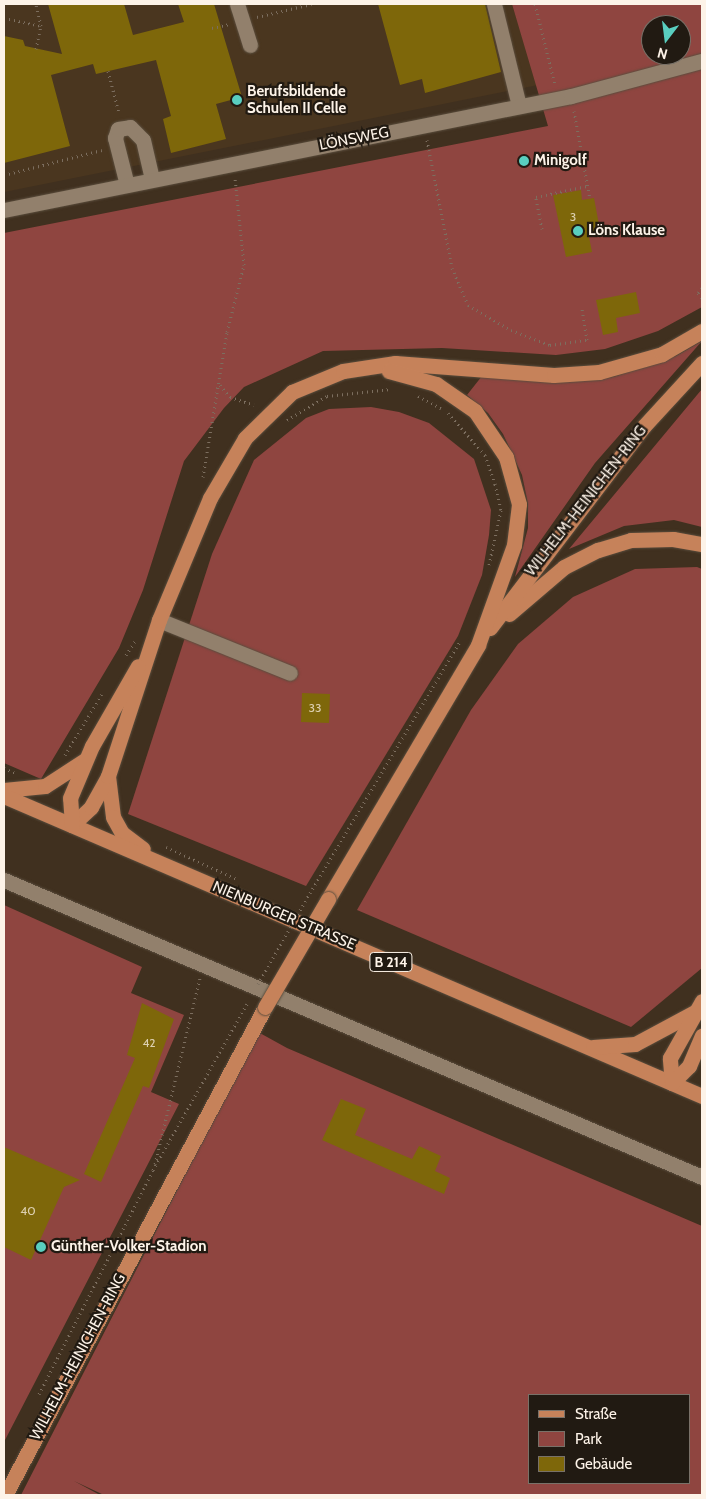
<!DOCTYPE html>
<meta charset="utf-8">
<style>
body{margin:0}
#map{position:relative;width:706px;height:1499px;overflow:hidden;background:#40301f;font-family:Cabin,sans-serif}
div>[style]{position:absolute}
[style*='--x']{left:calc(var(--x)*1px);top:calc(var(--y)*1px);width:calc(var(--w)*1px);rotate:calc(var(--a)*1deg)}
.built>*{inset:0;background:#4a361f}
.green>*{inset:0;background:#8f4540}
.building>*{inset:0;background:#7e670a;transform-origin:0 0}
.path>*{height:3px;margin-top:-1.5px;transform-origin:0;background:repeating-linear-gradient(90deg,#7c6e5f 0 1px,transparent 0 5px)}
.roads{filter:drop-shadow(0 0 1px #5a4d3d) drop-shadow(0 0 1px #5a4d3d)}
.minor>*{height:15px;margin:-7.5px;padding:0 7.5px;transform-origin:7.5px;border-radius:7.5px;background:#92806c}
.major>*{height:15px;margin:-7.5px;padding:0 7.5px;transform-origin:7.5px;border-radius:7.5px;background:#c6825a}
.path-bridge>*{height:3px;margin-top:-1.5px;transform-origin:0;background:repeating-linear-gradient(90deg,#7c6e5f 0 1px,transparent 0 5px)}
.bridges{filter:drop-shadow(0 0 1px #5a4d3d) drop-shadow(0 0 1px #5a4d3d)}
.major-bridge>*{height:15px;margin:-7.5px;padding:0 7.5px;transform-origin:7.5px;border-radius:7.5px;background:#c6825a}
.dots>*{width:14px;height:14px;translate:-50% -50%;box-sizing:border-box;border:2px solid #211a12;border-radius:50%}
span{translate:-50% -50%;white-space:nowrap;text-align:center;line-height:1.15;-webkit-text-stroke:4.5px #211a12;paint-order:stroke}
.number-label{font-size:12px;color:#ddd0b0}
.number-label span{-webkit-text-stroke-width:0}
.shield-label span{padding:1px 4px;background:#211a12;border:1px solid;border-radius:4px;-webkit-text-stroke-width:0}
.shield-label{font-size:14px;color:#fdf3e8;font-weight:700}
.poi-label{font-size:15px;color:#fdf3e8;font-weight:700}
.left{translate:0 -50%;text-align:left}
.street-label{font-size:15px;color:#fdf3e8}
.frame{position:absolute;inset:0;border:5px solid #fdf3e8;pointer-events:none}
.legend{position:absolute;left:528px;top:1394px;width:162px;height:90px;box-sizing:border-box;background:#211a12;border:1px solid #797168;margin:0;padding:6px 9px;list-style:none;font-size:15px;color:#fdf3e8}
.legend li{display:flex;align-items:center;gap:10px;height:25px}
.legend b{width:25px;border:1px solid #797168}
.north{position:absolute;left:641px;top:15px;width:50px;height:50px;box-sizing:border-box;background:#211a12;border:1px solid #797168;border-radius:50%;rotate:195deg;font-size:14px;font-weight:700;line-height:20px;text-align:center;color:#fdf3e8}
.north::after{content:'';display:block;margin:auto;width:18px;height:22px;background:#59cebf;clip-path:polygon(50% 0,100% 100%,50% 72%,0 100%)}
</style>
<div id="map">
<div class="built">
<div style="clip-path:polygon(4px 4px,512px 4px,538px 85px,4px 192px)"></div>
</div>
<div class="green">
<div style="clip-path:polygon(evenodd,512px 4px,702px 4px,702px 307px,658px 331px,605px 349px,556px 355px,442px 348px,323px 351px,244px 387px,224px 408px,184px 461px,143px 590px,119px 648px,41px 779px,4px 763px,4px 233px,548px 126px,512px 4px,651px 25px,681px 25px,681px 55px,651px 55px,651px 25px)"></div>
<div style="clip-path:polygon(702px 341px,595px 463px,515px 577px,528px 528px,528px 504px,522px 475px,503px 434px,488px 413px,467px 395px,482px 376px,559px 382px,613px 377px,676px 356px)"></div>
<div style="clip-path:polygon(702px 389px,702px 527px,674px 520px,624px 526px,569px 549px)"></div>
<div style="clip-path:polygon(371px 407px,399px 412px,429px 423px,474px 459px,491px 510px,489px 535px,482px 575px,458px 636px,306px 886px,128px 814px,212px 554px,254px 460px,306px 418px,329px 409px)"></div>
<div style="clip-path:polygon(697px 567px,702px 569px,702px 968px,631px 1027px,357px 910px,471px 710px,518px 644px,573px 597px,635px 569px)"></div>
<div style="clip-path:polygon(4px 905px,142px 967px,131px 993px,184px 1015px,151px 1092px,179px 1104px,4px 1442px)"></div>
<div style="clip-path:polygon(evenodd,258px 1032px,287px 1048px,702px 1226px,702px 1495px,104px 1495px,74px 1481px,100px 1495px,21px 1495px,258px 1032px,530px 1395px,690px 1395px,690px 1483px,530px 1483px,530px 1395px)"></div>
</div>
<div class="building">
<div style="clip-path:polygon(48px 4px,124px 4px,133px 35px,184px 22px,178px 4px,214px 4px,242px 97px,216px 104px,226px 139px,171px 153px,163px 119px,171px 116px,156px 60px,96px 74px,93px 64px,51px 75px,70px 146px,4px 163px,4px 36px,23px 40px,25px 46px,62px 54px)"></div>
<div style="clip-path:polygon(378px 4px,485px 4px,501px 72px,425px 93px,422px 79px,400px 85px)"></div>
<div style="clip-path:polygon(581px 190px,582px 200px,594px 198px,600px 230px,588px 232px,592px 252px,566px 257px,553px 195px)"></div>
<div style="clip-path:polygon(636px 292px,640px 313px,616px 318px,618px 332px,603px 335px,596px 300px)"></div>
<div style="left:302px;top:693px;width:28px;height:29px;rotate:2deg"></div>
<div style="clip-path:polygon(142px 1003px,174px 1019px,149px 1088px,143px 1086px,101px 1182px,84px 1174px,135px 1058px,127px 1055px)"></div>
<div style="clip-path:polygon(341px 1099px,366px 1109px,355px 1135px,412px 1159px,419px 1146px,441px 1156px,435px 1171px,450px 1178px,444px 1194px,322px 1140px)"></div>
<div style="clip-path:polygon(4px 1147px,80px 1180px,64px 1187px,31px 1260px,4px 1247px)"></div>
</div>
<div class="path">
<div style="--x:535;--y:4;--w:83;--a:76.1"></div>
<div style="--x:257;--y:17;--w:56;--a:-13.5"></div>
<div style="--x:4;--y:18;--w:38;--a:12"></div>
<div style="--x:212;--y:28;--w:17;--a:-13"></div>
<div style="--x:36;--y:49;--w:24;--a:-78"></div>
<div style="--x:41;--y:26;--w:23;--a:-103"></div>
<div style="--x:108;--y:71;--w:43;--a:75.3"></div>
<div style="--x:574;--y:111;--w:89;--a:79.7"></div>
<div style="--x:427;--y:140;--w:130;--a:78.9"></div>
<div style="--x:452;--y:268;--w:40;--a:66.6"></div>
<div style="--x:468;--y:305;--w:50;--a:30.2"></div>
<div style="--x:511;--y:330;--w:42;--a:21"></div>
<div style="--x:550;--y:345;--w:37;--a:-8"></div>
<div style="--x:587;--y:340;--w:32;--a:-99"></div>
<div style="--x:4;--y:175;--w:101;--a:-14.3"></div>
<div style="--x:542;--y:229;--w:33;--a:-101"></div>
<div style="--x:536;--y:197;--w:52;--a:-12.2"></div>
<div style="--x:702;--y:288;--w:6;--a:129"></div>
<div style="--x:698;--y:293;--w:7;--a:56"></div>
<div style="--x:220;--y:385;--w:16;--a:50"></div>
<div style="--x:230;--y:397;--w:25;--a:18"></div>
<div style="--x:418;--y:396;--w:26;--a:28"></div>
<div style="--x:448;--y:413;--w:56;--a:48.6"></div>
<div style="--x:485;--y:455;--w:31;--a:71"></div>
<div style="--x:495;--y:484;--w:27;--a:77"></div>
<div style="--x:501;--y:510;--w:56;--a:102.3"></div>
<div style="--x:287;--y:420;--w:47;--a:-31"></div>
<div style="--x:327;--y:396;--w:64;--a:-6.2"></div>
<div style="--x:203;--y:477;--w:147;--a:-80.6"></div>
<div style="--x:227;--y:332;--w:69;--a:-75.8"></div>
<div style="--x:244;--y:265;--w:87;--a:-95.9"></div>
<div style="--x:126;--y:655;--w:17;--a:-57"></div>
<div style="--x:65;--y:755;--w:71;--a:-58.8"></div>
<div style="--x:4;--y:768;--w:12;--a:24"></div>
<div style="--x:166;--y:847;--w:78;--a:24.3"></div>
<div style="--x:310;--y:893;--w:293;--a:-59.2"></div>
<div style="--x:155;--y:1164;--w:191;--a:-76.4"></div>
<div style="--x:39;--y:1394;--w:251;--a:-63"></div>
<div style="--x:153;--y:1170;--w:191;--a:-60.5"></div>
</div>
<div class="roads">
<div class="minor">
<div style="--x:237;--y:4;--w:43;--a:72.4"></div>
<div style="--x:494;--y:4;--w:105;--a:76.2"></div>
<div style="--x:127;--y:185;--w:49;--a:-104.3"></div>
<div style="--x:115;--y:138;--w:9;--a:-72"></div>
<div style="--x:118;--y:129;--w:12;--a:-9"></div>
<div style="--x:130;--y:127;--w:18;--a:45"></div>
<div style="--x:143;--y:140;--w:40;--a:77"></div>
<div style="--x:4;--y:210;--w:578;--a:-11.37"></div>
<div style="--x:571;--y:96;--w:136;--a:-15"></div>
<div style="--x:159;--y:620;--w:141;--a:22"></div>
<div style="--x:4;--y:880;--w:759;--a:23.05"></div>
</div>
<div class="major">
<div style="--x:509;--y:614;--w:72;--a:-40.5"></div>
<div style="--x:564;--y:567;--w:38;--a:-27"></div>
<div style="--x:598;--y:550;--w:34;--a:-17"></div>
<div style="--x:631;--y:540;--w:42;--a:-1.4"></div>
<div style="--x:673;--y:539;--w:29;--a:10"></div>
<div style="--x:490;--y:628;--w:254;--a:-52.7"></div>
<div style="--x:644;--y:426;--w:86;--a:-47.4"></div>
<div style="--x:108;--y:776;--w:41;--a:83"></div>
<div style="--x:113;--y:817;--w:18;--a:61"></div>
<div style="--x:122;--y:833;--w:26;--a:37"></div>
<div style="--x:4;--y:790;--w:41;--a:-5.6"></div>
<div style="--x:45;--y:786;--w:48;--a:-33"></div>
<div style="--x:4;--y:796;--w:760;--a:23.26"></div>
<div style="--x:72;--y:825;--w:26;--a:-43"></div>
<div style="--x:91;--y:807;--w:35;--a:-61"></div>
<div style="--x:108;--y:776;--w:164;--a:-71.9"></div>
<div style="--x:159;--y:620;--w:132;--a:-67.3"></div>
<div style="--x:210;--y:498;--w:69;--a:-59.7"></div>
<div style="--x:245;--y:438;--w:66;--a:-44.4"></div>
<div style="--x:292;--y:392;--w:55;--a:-22.4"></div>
<div style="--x:343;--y:371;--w:53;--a:-8.7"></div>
<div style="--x:395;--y:363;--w:159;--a:4.3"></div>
<div style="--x:554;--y:375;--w:45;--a:-3.8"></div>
<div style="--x:599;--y:372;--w:66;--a:-15.9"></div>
<div style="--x:662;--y:354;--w:46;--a:-29.9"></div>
<div style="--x:72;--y:825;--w:27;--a:-94"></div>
<div style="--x:70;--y:798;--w:56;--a:-67.1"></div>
<div style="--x:92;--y:746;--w:92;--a:-60.1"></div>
<div style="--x:328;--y:899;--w:295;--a:-59.4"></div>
<div style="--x:478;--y:645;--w:106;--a:-70.2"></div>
<div style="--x:514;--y:545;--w:41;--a:-83"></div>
<div style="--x:519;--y:504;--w:49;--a:-105.5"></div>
<div style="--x:506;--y:457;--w:55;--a:-124"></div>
<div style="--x:475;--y:411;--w:47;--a:-145.3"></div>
<div style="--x:436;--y:384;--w:49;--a:-164.5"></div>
<div style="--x:593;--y:1047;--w:42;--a:-4.1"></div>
<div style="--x:635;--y:1044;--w:68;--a:-28.1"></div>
<div style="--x:672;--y:1083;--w:25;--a:-95"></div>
<div style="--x:670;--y:1058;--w:65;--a:-60.7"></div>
<div style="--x:672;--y:1083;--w:24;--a:-45"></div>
<div style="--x:689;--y:1066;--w:33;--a:-67"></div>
<div style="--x:5;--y:1495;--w:553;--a:-61.95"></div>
</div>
</div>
<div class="path-bridge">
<div style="--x:258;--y:984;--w:105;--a:-60.3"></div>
</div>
<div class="bridges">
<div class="major-bridge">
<div style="--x:265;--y:1007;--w:125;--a:-59.7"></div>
</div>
</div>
<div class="dots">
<div style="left:237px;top:100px;background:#59cebf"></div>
<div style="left:524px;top:161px;background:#59cebf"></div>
<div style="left:578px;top:231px;background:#59cebf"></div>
<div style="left:41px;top:1247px;background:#59cebf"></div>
</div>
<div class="number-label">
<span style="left:573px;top:217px">3</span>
<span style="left:315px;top:708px">33</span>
<span style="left:149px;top:1043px">42</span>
<span style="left:28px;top:1211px">40</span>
</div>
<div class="shield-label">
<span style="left:391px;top:962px">B 214</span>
</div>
<div class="poi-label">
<span class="left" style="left:247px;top:100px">Berufsbildende<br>Schulen II Celle</span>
<span class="left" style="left:534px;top:161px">Minigolf</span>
<span class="left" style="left:588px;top:231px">Löns Klause</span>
<span class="left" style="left:51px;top:1247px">Günther-Volker-Stadion</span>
</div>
<div class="street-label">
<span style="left:354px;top:139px;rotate:-11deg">LÖNSWEG</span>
<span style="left:586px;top:501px;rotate:-52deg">WILHELM-HEINICHEN-RING</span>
<span style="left:284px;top:916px;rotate:23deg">NIENBURGER STRASSE</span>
<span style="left:78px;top:1357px;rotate:-62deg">WILHELM-HEINICHEN-RING</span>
</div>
<div class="frame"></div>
<ul class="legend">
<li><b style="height:6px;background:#c6825a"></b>Straße</li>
<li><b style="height:14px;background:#8f4540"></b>Park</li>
<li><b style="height:14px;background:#7e670a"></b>Gebäude</li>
</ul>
<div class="north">N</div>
</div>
